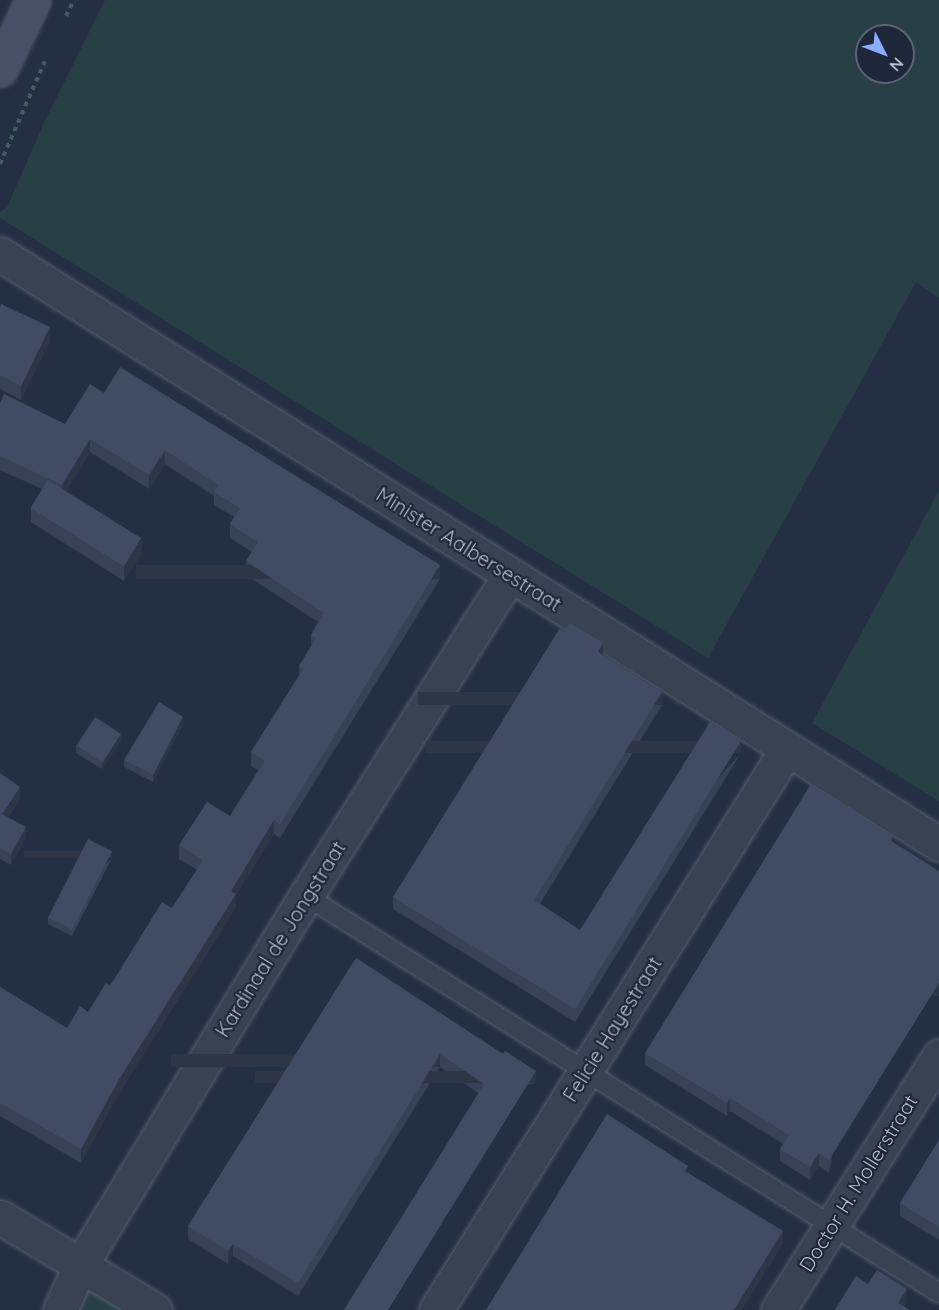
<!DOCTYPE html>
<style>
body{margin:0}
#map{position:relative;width:939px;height:1310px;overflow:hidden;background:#252f44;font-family:Quicksand,sans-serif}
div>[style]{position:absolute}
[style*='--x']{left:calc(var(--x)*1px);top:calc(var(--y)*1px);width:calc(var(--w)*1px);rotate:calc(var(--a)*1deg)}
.green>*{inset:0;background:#273f45}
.path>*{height:4px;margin-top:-2px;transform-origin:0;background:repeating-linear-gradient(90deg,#455c61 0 4.5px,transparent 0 9px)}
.roads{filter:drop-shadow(0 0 2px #555d6d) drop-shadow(0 0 2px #555d6d)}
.lane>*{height:18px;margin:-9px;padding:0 9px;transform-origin:9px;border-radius:9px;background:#394253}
.street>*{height:33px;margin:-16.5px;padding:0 16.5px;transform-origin:16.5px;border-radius:16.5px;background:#394253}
.secondary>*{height:33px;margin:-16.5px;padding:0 16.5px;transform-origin:16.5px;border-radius:16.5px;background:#475066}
.wall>*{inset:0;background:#384156}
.shaded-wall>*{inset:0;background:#2e3546;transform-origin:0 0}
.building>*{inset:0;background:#414c64;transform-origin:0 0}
span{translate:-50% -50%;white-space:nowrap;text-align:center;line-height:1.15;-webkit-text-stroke:4.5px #1e2739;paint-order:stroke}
.street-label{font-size:20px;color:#b7bdcd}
.north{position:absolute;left:855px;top:24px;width:60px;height:60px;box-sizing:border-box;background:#1e2739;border:2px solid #5b6374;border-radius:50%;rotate:132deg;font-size:16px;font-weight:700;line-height:24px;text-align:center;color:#b7bdcd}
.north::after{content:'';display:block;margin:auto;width:21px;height:27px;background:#8aadff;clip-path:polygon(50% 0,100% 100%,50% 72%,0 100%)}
</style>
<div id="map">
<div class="green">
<div style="clip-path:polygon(evenodd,105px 0,939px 0,939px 298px,916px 282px,708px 658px,0 218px,0 212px,7px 207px,43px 125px,105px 0,867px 36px,903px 36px,903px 72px,867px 72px,867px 36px)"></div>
<div style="clip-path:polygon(939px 491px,939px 801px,812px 723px)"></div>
<div style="clip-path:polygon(85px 1289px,106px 1296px,132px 1310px,76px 1310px)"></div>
</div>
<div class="path">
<div style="--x:66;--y:16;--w:18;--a:-63"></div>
<div style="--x:0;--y:164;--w:112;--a:-66.4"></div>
</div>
<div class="roads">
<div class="lane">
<div style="--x:306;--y:896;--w:747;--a:32.09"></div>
</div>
<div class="street">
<div style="--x:0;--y:254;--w:1109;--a:32.14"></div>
<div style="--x:0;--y:1217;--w:181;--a:31"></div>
<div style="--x:60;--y:1310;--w:51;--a:-65.5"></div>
<div style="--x:81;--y:1264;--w:431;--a:-58.6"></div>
<div style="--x:306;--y:896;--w:380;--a:-57.6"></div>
<div style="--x:436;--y:1310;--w:662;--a:-57.97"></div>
<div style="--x:778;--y:1310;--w:301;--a:-57.6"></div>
</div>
<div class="secondary">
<div style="--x:0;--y:69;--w:76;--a:-64.4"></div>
</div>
</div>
<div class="wall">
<div style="clip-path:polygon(0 307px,50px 342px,21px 400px,0 389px)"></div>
<div style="clip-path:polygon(104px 393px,440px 579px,280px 838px,274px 834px,236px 895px,236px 907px,118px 1095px,81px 1163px,0 1116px,0 987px,67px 1028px,88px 1012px,172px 908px,197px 870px,179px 859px,179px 845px,230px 816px,258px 770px,251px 766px,251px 752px,299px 676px,299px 666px,311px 647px,311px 635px,318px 622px,246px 575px,246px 561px,252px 552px,230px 538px,230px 524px,234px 517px,214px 505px,214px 496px,165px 464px,149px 489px,90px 452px,66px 491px,142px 553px,124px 581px,31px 522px,31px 508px,42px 489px,0 470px,0 403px,65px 424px)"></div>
<div style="clip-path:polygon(603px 655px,662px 705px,540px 904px,580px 930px,741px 753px,575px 1022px,393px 909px,393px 897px)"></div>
<div style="clip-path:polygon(183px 724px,153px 782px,124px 767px,124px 760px)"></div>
<div style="clip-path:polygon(121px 741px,102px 769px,76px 753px,76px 745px)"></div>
<div style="clip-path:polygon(0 773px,20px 798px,8px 817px,26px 838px,11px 865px,0 859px)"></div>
<div style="clip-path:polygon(893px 835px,829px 1173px,819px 1166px,810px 1180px,780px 1161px,780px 1149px,783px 1144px,730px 1111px,727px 1116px,645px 1065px,645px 1053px)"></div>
<div style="clip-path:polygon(112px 858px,72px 936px,48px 924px,48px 917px)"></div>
<div style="clip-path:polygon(356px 958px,503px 1054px,536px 1083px,478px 1093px,440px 1067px,298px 1296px,233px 1256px,228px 1264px,188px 1239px,188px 1226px)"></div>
<div style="clip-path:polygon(939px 1140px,939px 1240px,900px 1216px,900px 1203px)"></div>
</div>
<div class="shaded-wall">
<div style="clip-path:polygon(50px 327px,50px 342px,21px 400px,21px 386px)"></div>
<div style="clip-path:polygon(90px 439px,90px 452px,62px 498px,62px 485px)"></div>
<div style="clip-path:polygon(165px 450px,165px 464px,149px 489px,149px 475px)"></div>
<div style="clip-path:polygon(142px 538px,142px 553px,124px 581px,124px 566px)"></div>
<div style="left:440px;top:565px;width:14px;height:304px;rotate:90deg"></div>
<div style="clip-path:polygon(603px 643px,603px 655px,598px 652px)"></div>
<div style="left:662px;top:692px;width:13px;height:244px;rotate:90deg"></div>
<div style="clip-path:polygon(183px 717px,183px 724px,153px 782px,153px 775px)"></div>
<div style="clip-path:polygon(121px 734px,121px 741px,102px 769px,102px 762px)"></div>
<div style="left:741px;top:741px;width:12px;height:315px;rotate:90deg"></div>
<div style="clip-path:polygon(20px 787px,20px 798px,2px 825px,2px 814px)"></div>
<div style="clip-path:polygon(274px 820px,274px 834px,236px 895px,236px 907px,118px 1095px,81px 1163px,81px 1149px,118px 1081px,231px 891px)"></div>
<div style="clip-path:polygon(26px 827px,26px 838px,11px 865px,11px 854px)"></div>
<div style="left:112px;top:851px;width:7px;height:88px;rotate:90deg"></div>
<div style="left:939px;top:983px;width:13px;height:208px;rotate:90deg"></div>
<div style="left:440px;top:1054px;width:13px;height:269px;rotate:90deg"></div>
<div style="left:536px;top:1071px;width:12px;height:281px;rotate:90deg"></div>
<div style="clip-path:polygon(730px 1098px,730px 1111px,727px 1116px,727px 1103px)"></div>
<div style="clip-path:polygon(819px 1153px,819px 1166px,810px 1180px,810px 1167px)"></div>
<div style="clip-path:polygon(783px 1231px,783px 1244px,742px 1310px,734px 1310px)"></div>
<div style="clip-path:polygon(233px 1244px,233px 1256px,228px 1264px,228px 1251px)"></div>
<div style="clip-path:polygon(907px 1289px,907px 1302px,902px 1310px,898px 1303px)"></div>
</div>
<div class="building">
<div style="clip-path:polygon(1px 304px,50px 327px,21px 386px,0 375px,0 307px)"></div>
<div style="clip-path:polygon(120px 367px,440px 565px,280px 824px,274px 820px,231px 891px,236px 894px,118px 1081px,81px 1149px,0 1103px,0 987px,67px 1028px,80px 1006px,88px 1012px,106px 983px,110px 986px,162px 902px,172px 908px,203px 860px,179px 845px,207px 802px,230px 816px,265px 761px,251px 752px,303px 669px,299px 666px,316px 638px,311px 635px,324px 613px,246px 561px,258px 542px,230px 524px,240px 508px,214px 492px,218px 485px,165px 450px,149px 475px,90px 439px,62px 485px,0 456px,0 403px,4px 394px,65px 424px,90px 384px,104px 393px)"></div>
<div style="left:48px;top:480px;width:110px;height:33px;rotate:32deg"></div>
<div style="clip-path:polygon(570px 623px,603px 643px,598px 652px,662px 692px,534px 900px,580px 930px,710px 722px,741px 741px,575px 1009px,393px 897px,560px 628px,564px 631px)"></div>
<div style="clip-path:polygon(159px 702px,183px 717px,153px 775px,124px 760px)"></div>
<div style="left:95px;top:717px;width:31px;height:34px;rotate:33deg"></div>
<div style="clip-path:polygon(0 773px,20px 787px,2px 814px,26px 827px,11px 854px,0 848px)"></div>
<div style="clip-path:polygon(811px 784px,893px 835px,890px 840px,939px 871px,939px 983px,829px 1160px,819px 1153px,810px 1167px,780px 1149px,789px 1135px,730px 1098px,727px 1103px,645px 1053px)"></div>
<div style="left:88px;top:839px;width:27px;height:88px;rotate:27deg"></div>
<div style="clip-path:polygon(356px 958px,503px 1054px,505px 1051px,536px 1071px,388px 1310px,344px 1310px,484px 1084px,440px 1054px,298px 1283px,233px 1244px,228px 1251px,188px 1226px)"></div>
<div style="clip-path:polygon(607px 1114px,688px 1166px,685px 1171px,783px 1231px,734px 1310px,486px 1310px)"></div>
<div style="clip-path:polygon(939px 1140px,939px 1227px,900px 1203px)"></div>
<div style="clip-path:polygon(877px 1270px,907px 1289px,898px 1303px,910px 1310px,835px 1310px,856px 1276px,868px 1284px)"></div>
</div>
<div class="street-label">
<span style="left:469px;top:549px;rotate:32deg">Minister Aalbersestraat</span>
<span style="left:280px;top:939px;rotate:-58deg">Kardinaal de Jongstraat</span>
<span style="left:612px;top:1029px;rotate:-58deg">Felicie Hayestraat</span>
<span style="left:858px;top:1183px;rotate:-58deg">Doctor H. Mollerstraat</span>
</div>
<div class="north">N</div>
</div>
